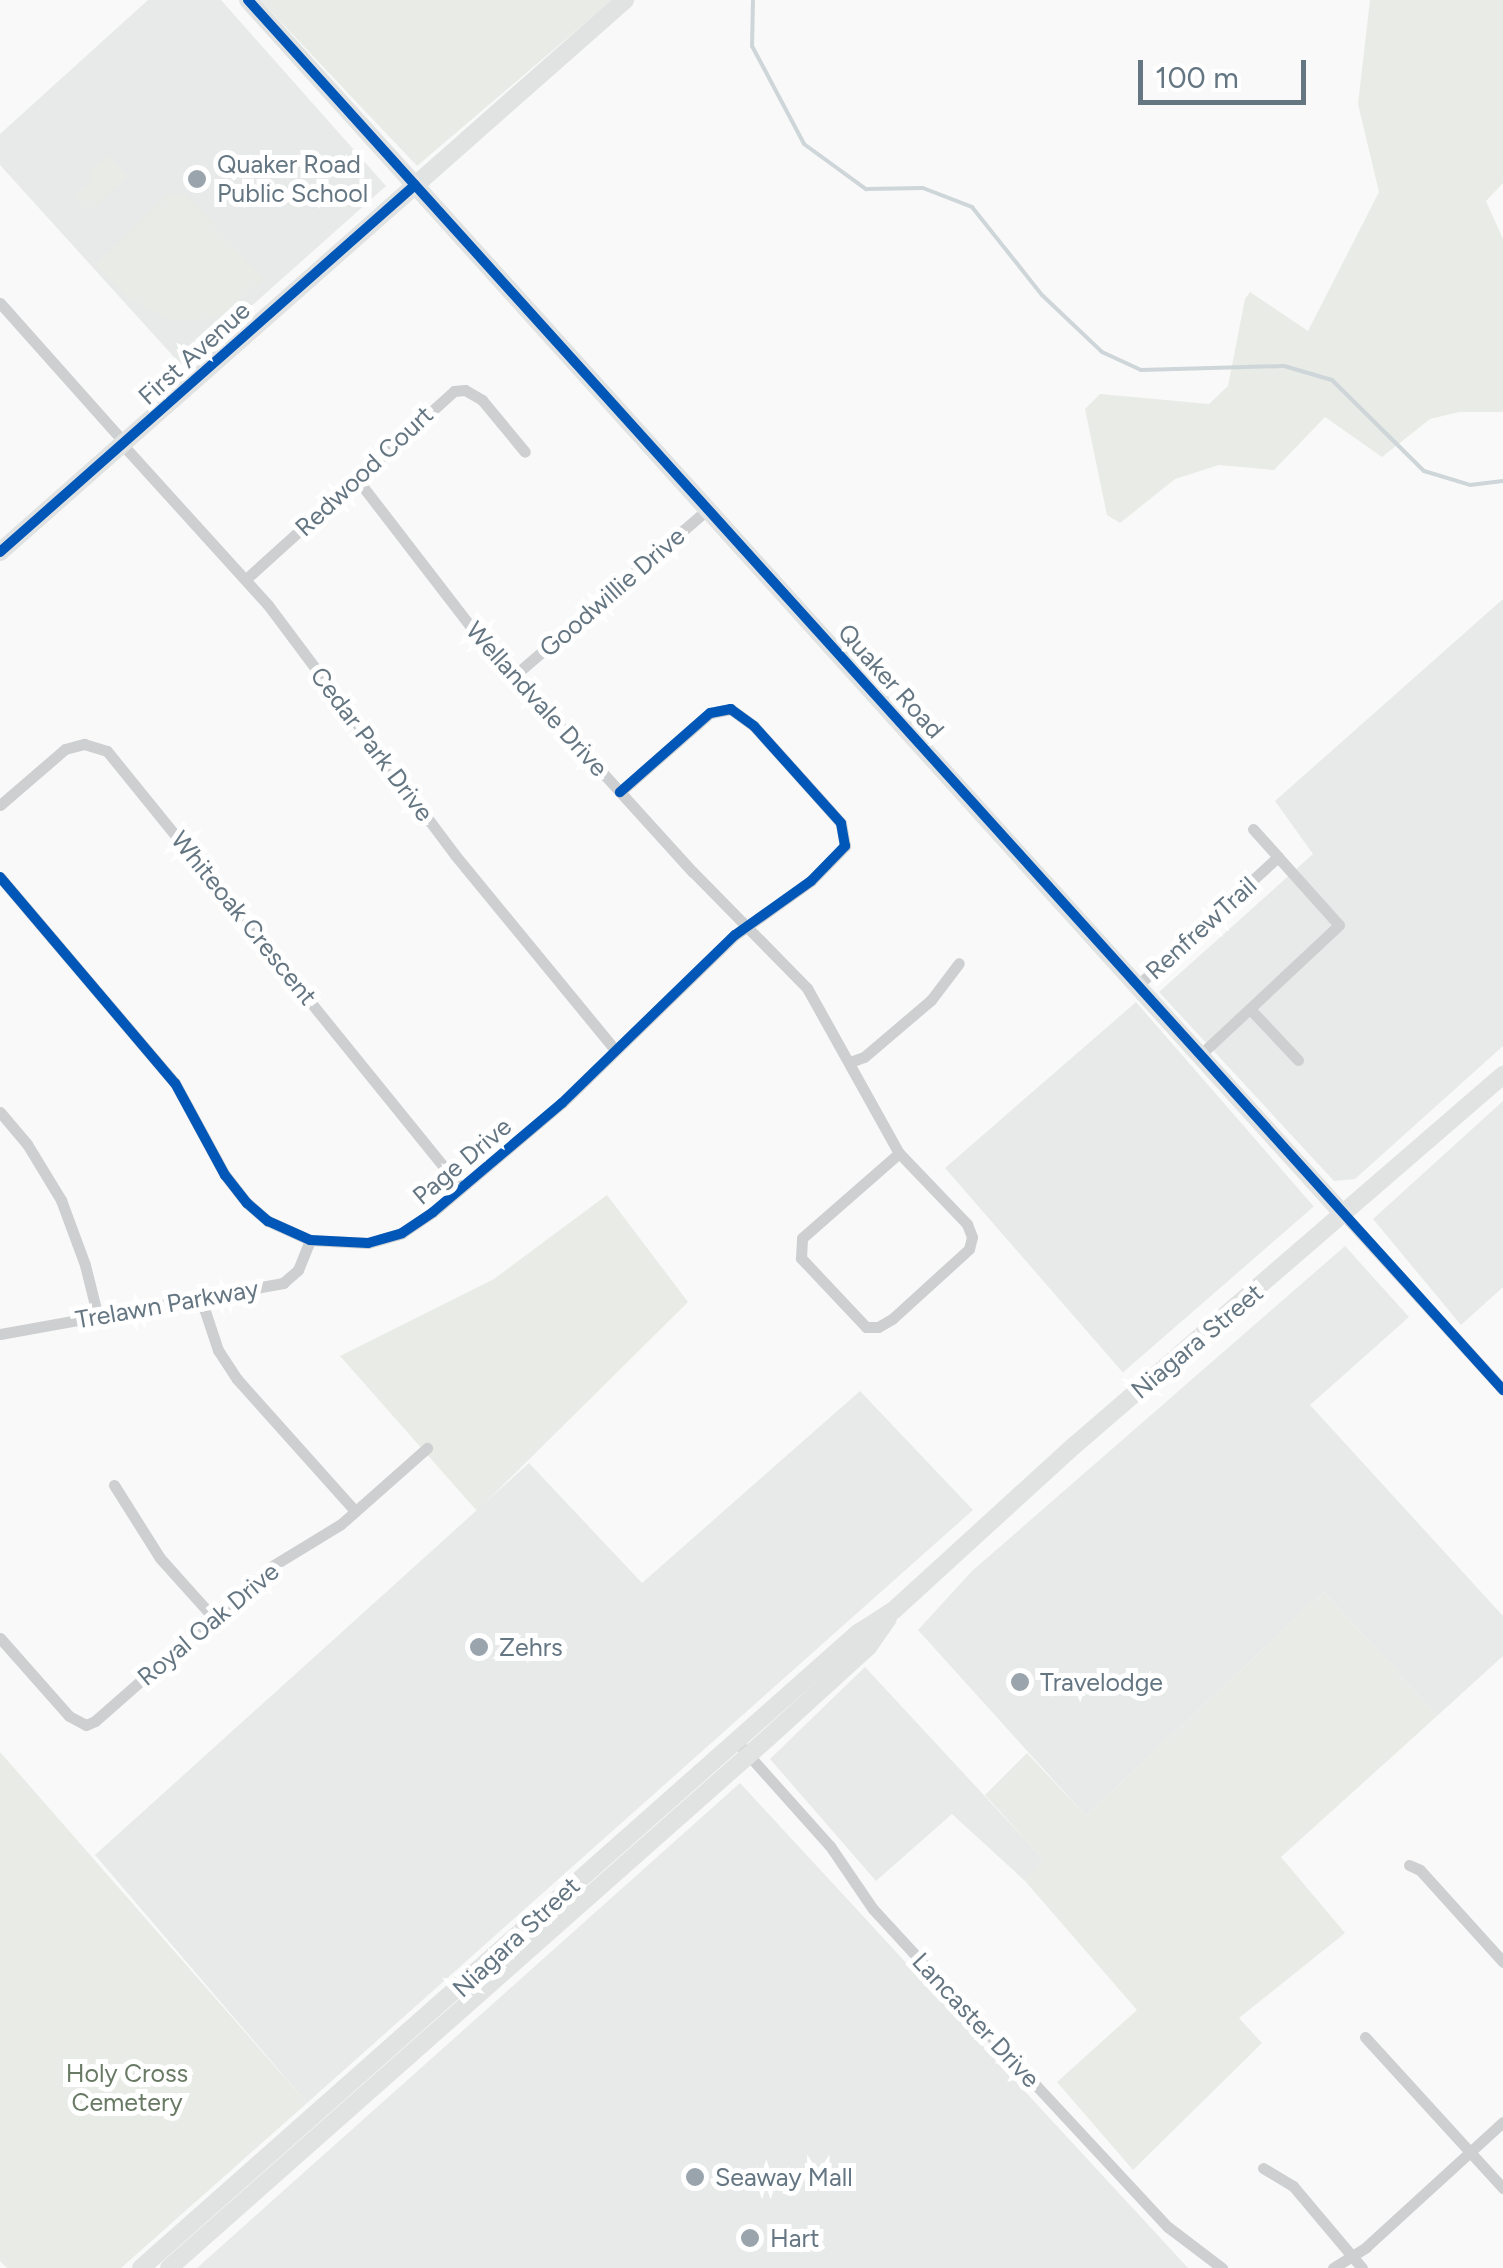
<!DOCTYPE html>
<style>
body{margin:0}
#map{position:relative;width:1503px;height:2268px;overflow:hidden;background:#f9f9f9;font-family:Figtree,sans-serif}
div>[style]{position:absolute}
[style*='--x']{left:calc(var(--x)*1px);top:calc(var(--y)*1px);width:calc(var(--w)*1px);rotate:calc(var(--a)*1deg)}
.built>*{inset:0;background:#e8e9e9;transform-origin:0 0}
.green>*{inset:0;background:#e8ebe6}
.stream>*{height:4px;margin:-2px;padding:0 2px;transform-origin:2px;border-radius:2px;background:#ced6d9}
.street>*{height:11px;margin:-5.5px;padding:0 5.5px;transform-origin:5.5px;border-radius:5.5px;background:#cecfd0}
.secondary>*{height:18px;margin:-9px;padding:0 9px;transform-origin:9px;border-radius:9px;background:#e1e2e2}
.cycleway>*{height:10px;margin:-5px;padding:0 5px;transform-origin:5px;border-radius:5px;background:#0057b8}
.dots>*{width:28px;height:28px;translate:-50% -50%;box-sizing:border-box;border:5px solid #fff;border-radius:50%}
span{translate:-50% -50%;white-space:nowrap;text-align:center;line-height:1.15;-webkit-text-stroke:10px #fff;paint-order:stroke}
.poi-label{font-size:25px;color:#657683}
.left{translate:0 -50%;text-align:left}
.street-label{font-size:25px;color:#657683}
.park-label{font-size:25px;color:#687a64}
.scale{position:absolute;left:1138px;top:60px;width:168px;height:45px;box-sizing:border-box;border:5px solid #657683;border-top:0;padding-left:12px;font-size:30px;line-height:35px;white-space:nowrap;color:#657683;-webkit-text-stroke:8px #fff;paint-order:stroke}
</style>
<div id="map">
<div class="built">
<div style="clip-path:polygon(148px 0,221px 0,386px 186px,183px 367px,0 165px,0 134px)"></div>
<div style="clip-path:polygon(1503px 599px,1503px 1046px,1355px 1179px,1334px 1181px,1159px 992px,1313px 854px,1275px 801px)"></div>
<div style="left:1136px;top:1002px;width:271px;height:253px;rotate:49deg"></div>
<div style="clip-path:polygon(1503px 1101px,1503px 1287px,1461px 1325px,1373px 1219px)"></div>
<div style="clip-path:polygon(1345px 1246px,1409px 1317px,1310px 1405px,1503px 1616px,1503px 1656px,1437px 1716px,1324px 1592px,1086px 1816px,918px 1630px,972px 1571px)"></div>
<div style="clip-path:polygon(860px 1391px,973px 1510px,307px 2103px,95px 1855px,529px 1463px,642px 1583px)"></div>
<div style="clip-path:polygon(865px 1667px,1045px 1861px,1025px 1881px,952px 1814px,876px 1881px,770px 1759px)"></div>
<div style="clip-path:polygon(740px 1783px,1188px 2268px,197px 2268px)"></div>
</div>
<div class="green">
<div style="clip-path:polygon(260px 0,612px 0,417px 166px)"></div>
<div style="clip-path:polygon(1370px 0,1503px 0,1503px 183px,1486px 201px,1503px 239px,1503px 412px,1459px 412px,1430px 419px,1382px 457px,1325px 417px,1274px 470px,1219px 465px,1175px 479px,1120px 523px,1107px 515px,1085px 409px,1100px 394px,1209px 404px,1228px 386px,1245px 299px,1250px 292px,1308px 331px,1379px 192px,1358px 104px)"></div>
<div style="clip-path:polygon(108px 155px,128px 176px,88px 212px,74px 197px,93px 180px,88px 173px)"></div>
<div style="clip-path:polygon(169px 194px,186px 195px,263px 278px,234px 306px,212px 319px,171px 321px,129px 298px,96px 265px)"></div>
<div style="clip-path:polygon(607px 1195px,688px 1302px,477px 1511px,340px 1356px,494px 1279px)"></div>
<div style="clip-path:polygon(1324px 1592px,1437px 1716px,1281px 1857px,1345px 1933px,1239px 2018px,1262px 2043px,1133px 2170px,1057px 2082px,1137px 2010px,1025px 1881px,1044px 1860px,985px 1795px,1027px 1753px,1086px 1816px)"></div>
<div style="clip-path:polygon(0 1752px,307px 2103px,121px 2268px,7px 2268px,0 2261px)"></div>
</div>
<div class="stream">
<div style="--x:753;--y:0;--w:46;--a:91.2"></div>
<div style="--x:752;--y:46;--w:111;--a:62"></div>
<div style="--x:804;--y:144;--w:77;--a:36"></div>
<div style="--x:866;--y:189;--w:57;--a:-1"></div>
<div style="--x:923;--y:188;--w:53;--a:21.2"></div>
<div style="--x:972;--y:207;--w:112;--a:51.5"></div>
<div style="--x:1042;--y:295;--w:83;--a:43.5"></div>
<div style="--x:1102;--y:352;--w:43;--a:24.8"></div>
<div style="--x:1141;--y:370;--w:143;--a:-1.6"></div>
<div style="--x:1284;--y:366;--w:50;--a:16.3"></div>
<div style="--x:1332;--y:380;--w:129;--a:44.7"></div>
<div style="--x:1424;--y:471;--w:48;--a:16.9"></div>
<div style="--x:1470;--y:485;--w:33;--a:-7"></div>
</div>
<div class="street">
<div style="--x:0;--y:303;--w:186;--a:48.3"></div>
<div style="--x:122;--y:444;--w:217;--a:47.8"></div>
<div style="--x:268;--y:605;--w:312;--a:53.2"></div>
<div style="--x:455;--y:855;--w:252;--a:50.6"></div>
<div style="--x:357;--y:479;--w:193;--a:52.4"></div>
<div style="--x:475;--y:632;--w:324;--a:47.8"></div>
<div style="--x:693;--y:872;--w:163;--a:45.5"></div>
<div style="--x:807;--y:988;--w:189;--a:60.9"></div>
<div style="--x:899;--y:1153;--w:98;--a:46.2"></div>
<div style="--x:967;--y:1224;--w:14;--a:69"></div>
<div style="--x:972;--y:1237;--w:12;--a:104"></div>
<div style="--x:969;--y:1249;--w:104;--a:137.7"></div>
<div style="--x:892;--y:1319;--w:16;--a:150"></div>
<div style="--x:878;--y:1327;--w:12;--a:180"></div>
<div style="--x:866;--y:1327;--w:95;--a:-133.3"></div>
<div style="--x:801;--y:1258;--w:20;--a:-87"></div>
<div style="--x:802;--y:1238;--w:129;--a:-41.2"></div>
<div style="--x:246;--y:579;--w:280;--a:-42.1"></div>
<div style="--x:454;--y:391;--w:11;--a:-5"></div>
<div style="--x:465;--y:390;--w:20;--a:30"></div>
<div style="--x:482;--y:400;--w:67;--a:50.4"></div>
<div style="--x:515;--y:675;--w:256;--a:-40.7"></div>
<div style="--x:0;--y:805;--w:86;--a:-40.7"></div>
<div style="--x:65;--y:749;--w:20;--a:-15"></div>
<div style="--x:84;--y:744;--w:24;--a:17"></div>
<div style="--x:107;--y:751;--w:562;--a:50.99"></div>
<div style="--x:1253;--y:829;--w:38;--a:48"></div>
<div style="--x:0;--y:877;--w:270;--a:49.7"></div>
<div style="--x:175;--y:1083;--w:105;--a:61.5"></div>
<div style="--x:225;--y:1175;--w:36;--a:52"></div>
<div style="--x:247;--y:1203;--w:28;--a:41"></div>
<div style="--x:268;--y:1221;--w:46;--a:24.3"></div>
<div style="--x:310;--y:1240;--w:58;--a:3"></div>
<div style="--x:368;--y:1243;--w:35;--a:-16"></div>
<div style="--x:402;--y:1233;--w:37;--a:-34"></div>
<div style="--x:433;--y:1212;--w:169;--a:-40.2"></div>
<div style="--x:562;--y:1103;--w:241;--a:-44.2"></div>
<div style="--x:735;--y:935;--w:93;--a:-35.4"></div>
<div style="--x:811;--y:881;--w:49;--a:-45.8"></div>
<div style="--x:845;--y:846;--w:23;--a:-100"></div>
<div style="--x:841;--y:823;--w:130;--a:-131.9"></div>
<div style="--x:754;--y:726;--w:29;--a:-144"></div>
<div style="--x:731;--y:709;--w:21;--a:169"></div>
<div style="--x:710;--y:713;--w:120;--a:138.7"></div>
<div style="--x:1137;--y:986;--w:191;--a:-42.5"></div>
<div style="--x:1278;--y:857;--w:91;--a:48.1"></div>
<div style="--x:1339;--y:925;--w:190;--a:136.9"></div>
<div style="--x:1250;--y:1009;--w:70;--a:46.7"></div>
<div style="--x:850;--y:1062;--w:15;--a:-20"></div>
<div style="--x:864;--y:1057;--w:88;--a:-40.4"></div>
<div style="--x:931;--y:1000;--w:46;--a:-52.9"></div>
<div style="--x:0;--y:1112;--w:42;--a:49.8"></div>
<div style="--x:27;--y:1144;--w:66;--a:58.7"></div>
<div style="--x:61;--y:1200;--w:69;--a:69.7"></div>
<div style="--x:85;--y:1265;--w:54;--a:76"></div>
<div style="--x:1344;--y:1215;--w:236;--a:47.7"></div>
<div style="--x:201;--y:1299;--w:54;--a:71.6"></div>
<div style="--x:218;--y:1350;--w:35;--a:57"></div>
<div style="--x:237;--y:1379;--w:177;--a:48.2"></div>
<div style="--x:0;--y:1334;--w:288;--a:-10.2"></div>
<div style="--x:283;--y:1283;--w:20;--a:-41"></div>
<div style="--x:298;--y:1270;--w:32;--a:-68"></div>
<div style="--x:114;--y:1485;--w:86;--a:57.8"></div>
<div style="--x:160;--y:1558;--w:79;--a:48.1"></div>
<div style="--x:0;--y:1638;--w:104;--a:48.5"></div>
<div style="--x:69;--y:1716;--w:19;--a:28"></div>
<div style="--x:86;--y:1725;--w:10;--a:-24"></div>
<div style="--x:95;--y:1721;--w:232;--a:-41.3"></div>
<div style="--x:269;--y:1568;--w:84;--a:-31.4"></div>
<div style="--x:341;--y:1524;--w:115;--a:-41.5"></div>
<div style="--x:736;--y:1741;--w:141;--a:48.2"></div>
<div style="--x:830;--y:1846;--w:76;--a:55.7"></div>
<div style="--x:873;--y:1909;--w:137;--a:47.4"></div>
<div style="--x:966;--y:2010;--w:296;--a:47.1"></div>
<div style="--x:1168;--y:2227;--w:68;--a:37.2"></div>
<div style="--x:1409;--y:1865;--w:12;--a:24"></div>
<div style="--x:1420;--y:1870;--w:124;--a:47.9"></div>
<div style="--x:1365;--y:2037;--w:205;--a:47.6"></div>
<div style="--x:1263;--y:2168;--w:35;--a:31"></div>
<div style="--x:1293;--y:2186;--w:107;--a:49.9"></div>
<div style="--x:1333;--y:2268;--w:39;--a:-32"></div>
<div style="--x:1366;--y:2247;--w:185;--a:-42.4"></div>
</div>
<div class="secondary">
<div style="--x:248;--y:0;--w:1636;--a:47.95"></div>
<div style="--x:0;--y:552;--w:834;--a:-41.45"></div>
<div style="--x:141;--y:2268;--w:958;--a:-41.53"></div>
<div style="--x:858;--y:1633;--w:43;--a:-32.6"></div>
<div style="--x:894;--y:1610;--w:245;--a:-42.4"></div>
<div style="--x:1075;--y:1445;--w:566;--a:-40.84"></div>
<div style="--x:169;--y:2268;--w:801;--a:-41.51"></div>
<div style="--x:769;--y:1737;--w:134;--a:-42.3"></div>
<div style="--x:868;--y:1647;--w:35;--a:-55"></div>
</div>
<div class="cycleway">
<div style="--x:248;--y:0;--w:1873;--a:47.92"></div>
<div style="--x:0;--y:552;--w:554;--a:-41.49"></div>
<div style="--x:0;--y:877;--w:270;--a:49.7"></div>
<div style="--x:175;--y:1083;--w:105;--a:61.5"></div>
<div style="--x:225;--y:1175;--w:36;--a:52"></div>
<div style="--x:247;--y:1203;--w:28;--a:41"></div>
<div style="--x:268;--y:1221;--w:46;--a:24.3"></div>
<div style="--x:310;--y:1240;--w:58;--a:3"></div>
<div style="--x:368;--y:1243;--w:35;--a:-16"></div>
<div style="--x:402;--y:1233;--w:37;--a:-34"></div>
<div style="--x:433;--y:1212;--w:169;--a:-40.2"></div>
<div style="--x:562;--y:1103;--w:241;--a:-44.2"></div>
<div style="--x:735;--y:935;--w:93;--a:-35.4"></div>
<div style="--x:811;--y:881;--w:49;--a:-45.8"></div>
<div style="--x:845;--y:846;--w:23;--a:-100"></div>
<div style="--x:841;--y:823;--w:130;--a:-131.9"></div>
<div style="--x:754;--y:726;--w:29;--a:-144"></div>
<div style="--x:731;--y:709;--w:21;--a:169"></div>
<div style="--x:710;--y:713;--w:120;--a:138.7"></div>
</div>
<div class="dots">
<div style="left:197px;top:179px;background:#99a4ac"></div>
<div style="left:479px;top:1647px;background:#99a4ac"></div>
<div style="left:1020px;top:1682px;background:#99a4ac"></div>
<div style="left:695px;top:2177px;background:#99a4ac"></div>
<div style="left:750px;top:2238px;background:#99a4ac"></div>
</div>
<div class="poi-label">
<span class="left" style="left:217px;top:179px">Quaker Road<br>Public School</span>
<span class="left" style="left:499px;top:1647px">Zehrs</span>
<span class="left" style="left:1040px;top:1682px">Travelodge</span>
<span class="left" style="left:715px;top:2177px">Seaway Mall</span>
<span class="left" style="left:770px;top:2238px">Hart</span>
</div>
<div class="street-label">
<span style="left:194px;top:353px;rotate:-42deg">First Avenue</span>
<span style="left:364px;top:471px;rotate:-43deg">Redwood Court</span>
<span style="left:612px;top:592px;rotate:-41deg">Goodwillie Drive</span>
<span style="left:891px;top:681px;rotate:48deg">Quaker Road</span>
<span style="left:537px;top:699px;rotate:48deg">Wellandvale Drive</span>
<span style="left:372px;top:744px;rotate:53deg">Cedar Park Drive</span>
<span style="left:244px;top:918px;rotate:51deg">Whiteoak Crescent</span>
<span style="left:1201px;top:928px;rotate:-42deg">RenfrewTrail</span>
<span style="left:462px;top:1161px;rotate:-40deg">Page Drive</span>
<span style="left:167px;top:1304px;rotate:-10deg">Trelawn Parkway</span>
<span style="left:1197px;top:1341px;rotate:-40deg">Niagara Street</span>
<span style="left:208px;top:1624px;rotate:-40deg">Royal Oak Drive</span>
<span style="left:516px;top:1937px;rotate:-43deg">Niagara Street</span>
<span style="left:976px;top:2020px;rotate:47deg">Lancaster Drive</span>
</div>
<div class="park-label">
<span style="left:127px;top:2088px">Holy Cross<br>Cemetery</span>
</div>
<div class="scale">100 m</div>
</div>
